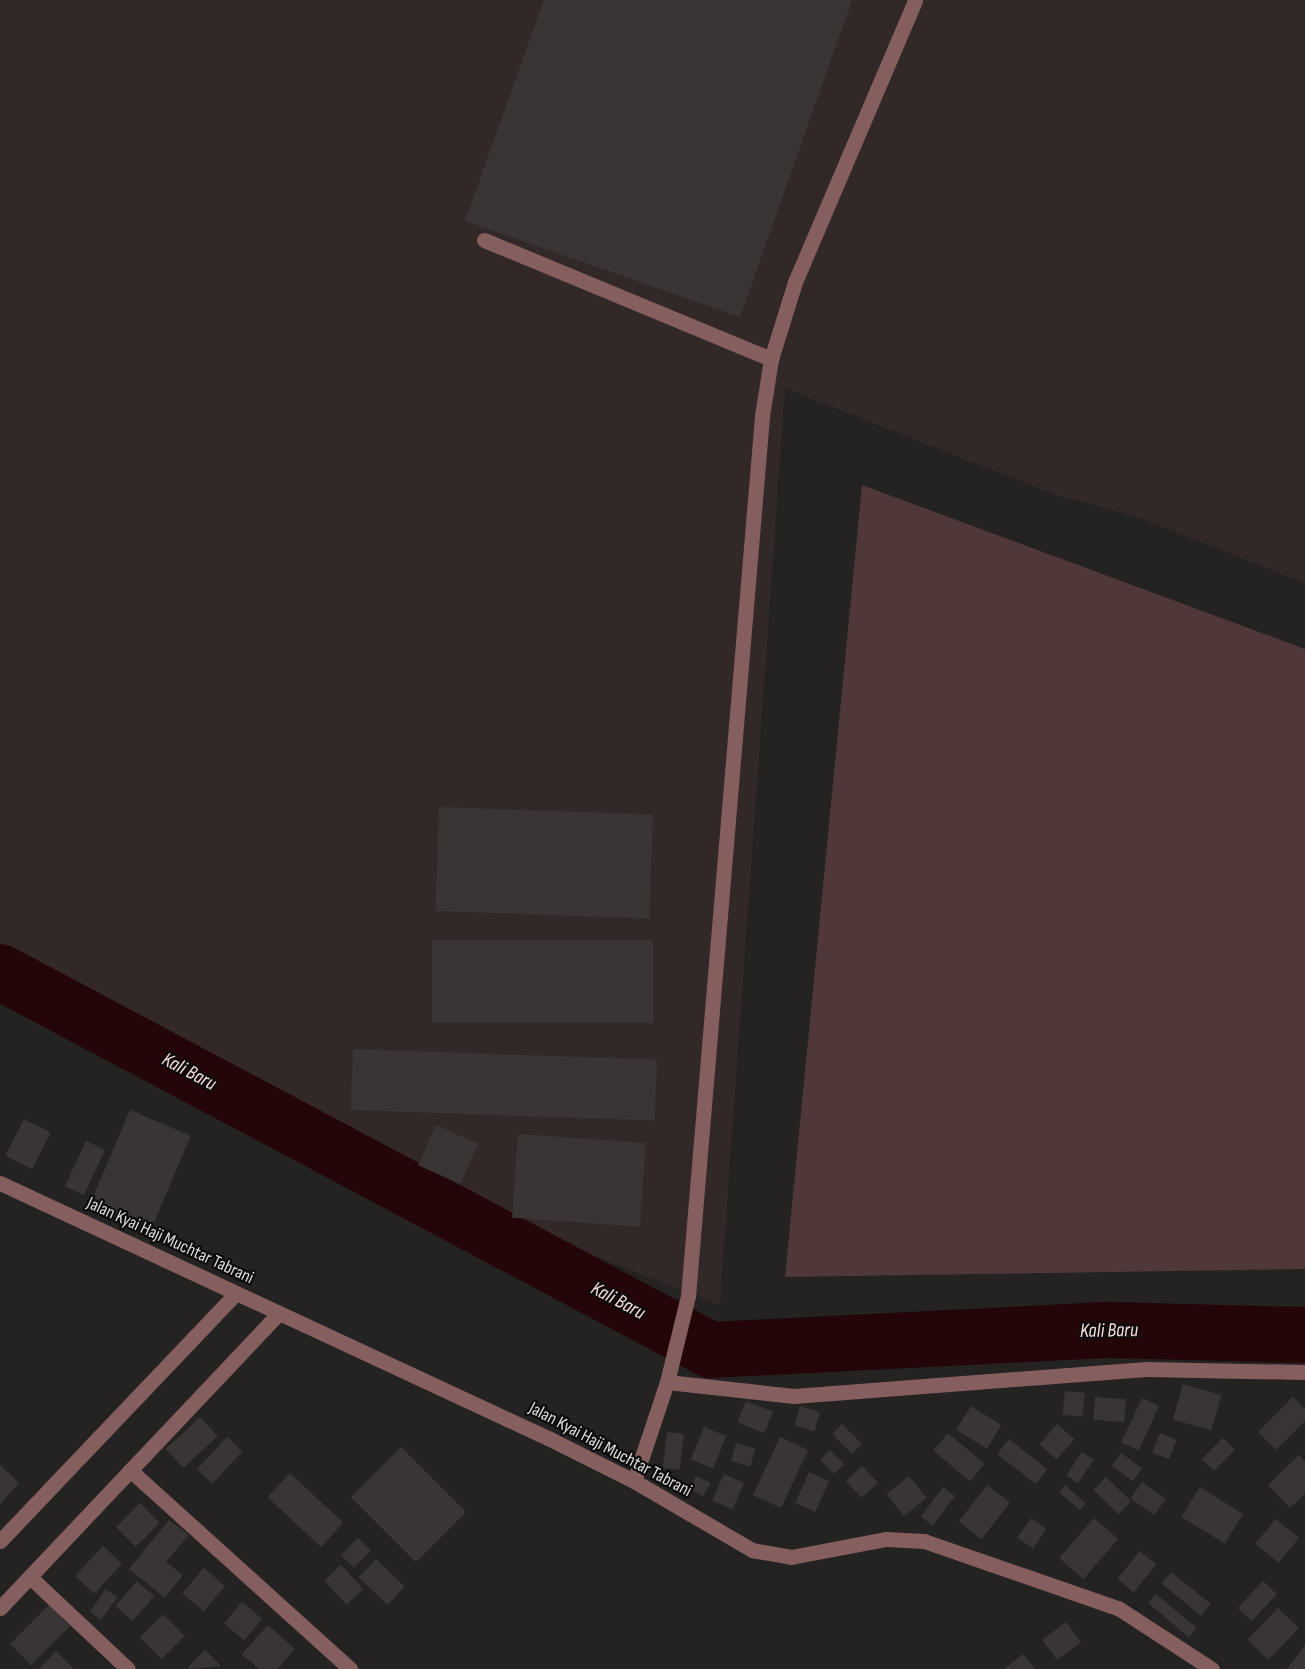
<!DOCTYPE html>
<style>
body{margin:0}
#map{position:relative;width:1305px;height:1669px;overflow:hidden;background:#252222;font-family:"Sofia Sans Condensed",sans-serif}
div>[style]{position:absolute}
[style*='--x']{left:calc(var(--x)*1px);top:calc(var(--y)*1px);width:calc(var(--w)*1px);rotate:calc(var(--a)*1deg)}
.built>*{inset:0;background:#332828}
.green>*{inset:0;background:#503738}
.river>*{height:56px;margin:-28px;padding:0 28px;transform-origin:28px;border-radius:28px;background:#240508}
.building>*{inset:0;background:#3a3535;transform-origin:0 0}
.minor>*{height:15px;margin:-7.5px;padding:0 7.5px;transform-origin:7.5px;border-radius:7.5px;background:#855e5e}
span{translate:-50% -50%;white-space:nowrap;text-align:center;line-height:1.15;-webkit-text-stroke:4.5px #0d0c0c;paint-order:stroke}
.street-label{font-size:18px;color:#dfdcdc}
.water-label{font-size:20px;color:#fadcdc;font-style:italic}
</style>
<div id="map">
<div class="built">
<div style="clip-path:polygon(0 0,1305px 0,1305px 583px,1135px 516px,1056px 495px,785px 388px,720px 1305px,255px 1123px,0 951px)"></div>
</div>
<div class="green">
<div style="clip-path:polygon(862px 485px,1305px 649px,1305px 1269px,785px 1277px)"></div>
</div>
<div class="river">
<div style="--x:0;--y:972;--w:805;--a:28"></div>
<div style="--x:711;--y:1350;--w:400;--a:-2.9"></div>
<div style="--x:1110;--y:1330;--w:195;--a:1.5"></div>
</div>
<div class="building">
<div style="clip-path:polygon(544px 0,852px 0,740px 317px,465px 221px)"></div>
<div style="left:439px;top:807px;width:214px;height:104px;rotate:2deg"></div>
<div style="left:653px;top:940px;width:83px;height:221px;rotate:90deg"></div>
<div style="left:353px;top:1049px;width:304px;height:61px;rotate:2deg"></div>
<div style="left:130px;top:1110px;width:66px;height:107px;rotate:23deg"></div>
<div style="left:24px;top:1119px;width:30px;height:41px;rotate:27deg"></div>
<div style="left:436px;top:1125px;width:46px;height:44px;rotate:24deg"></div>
<div style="left:518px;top:1134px;width:128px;height:84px;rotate:4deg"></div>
<div style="left:86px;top:1141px;width:21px;height:50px;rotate:25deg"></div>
<div style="left:1183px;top:1384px;width:40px;height:37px;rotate:16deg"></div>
<div style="left:1065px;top:1391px;width:20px;height:24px;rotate:6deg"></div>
<div style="left:1095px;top:1397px;width:31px;height:23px;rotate:4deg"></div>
<div style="clip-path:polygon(1293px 1397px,1305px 1409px,1305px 1421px,1276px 1450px,1258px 1432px)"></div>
<div style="left:1142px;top:1398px;width:19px;height:49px;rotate:25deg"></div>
<div style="left:746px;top:1401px;width:29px;height:23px;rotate:22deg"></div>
<div style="left:800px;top:1406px;width:21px;height:20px;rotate:17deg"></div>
<div style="left:971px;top:1406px;width:36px;height:28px;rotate:32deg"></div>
<div style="left:200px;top:1417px;width:26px;height:47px;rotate:47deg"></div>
<div style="left:842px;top:1424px;width:28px;height:14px;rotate:45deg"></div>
<div style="left:1057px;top:1424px;width:23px;height:27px;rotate:41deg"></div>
<div style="left:704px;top:1427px;width:24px;height:35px;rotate:22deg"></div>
<div style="left:667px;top:1432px;width:17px;height:36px;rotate:7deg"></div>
<div style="left:948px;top:1433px;width:48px;height:23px;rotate:40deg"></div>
<div style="left:1160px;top:1433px;width:18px;height:21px;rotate:22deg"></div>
<div style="left:227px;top:1437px;width:21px;height:44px;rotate:43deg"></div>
<div style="left:780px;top:1437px;width:31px;height:64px;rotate:25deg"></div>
<div style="left:1223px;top:1438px;width:17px;height:30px;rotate:45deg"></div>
<div style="left:1009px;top:1439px;width:49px;height:19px;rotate:38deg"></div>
<div style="left:736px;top:1443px;width:20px;height:19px;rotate:15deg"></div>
<div style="left:401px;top:1447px;width:92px;height:71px;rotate:45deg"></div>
<div style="left:830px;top:1450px;width:20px;height:14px;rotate:45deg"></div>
<div style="left:1082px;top:1452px;width:14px;height:28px;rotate:34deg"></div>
<div style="left:1121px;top:1453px;width:26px;height:16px;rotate:36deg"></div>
<div style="clip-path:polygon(1299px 1455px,1305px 1461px,1305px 1494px,1290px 1508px,1268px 1485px)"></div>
<div style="clip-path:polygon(0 1465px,19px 1483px,0 1504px)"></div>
<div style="left:862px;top:1466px;width:23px;height:22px;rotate:47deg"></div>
<div style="left:809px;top:1472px;width:22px;height:34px;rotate:24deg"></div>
<div style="left:290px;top:1473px;width:73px;height:33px;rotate:43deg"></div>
<div style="left:724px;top:1474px;width:22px;height:29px;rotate:24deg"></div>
<div style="clip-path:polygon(696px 1476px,711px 1483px,703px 1496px,690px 1489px)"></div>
<div style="left:909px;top:1476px;width:28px;height:29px;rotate:51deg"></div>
<div style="left:1106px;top:1477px;width:35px;height:18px;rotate:44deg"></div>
<div style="left:1142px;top:1482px;width:29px;height:20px;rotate:35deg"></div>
<div style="left:987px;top:1485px;width:29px;height:46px;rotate:38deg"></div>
<div style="left:1065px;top:1485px;width:28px;height:9px;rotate:42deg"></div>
<div style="left:943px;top:1487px;width:15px;height:37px;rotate:37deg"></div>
<div style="left:1200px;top:1487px;width:51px;height:35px;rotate:32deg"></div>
<div style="left:140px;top:1503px;width:28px;height:34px;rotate:45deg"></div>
<div style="left:1031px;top:1518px;width:19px;height:24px;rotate:35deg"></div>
<div style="left:1094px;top:1518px;width:32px;height:53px;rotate:41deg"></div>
<div style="left:1276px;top:1519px;width:30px;height:32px;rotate:40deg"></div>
<div style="clip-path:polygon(169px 1520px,189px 1535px,166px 1562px,183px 1575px,165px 1598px,129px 1569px)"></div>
<div style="left:358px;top:1538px;width:18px;height:24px;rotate:45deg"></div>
<div style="left:103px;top:1546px;width:26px;height:41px;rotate:43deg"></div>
<div style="left:1140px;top:1551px;width:21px;height:36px;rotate:39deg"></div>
<div style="left:376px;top:1559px;width:40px;height:25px;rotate:44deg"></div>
<div style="left:341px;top:1565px;width:33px;height:23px;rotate:47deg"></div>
<div style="left:204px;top:1568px;width:28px;height:33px;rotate:41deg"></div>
<div style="left:1171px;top:1572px;width:51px;height:15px;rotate:39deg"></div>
<div style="left:137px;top:1581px;width:23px;height:33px;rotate:41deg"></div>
<div style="left:1263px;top:1581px;width:19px;height:37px;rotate:43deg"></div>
<div style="left:106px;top:1589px;width:14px;height:28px;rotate:36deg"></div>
<div style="left:1156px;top:1594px;width:53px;height:12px;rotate:40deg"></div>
<div style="left:242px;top:1602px;width:26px;height:28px;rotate:40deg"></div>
<div style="left:49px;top:1605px;width:30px;height:55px;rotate:45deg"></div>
<div style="left:1278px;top:1608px;width:29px;height:44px;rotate:44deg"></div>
<div style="left:163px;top:1614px;width:31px;height:33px;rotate:45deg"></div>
<div style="left:1066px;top:1622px;width:25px;height:30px;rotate:53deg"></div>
<div style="clip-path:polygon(268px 1625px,295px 1649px,277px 1669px,259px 1669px,242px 1654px)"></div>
<div style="clip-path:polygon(1305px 1645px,1305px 1669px,1287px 1669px)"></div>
<div style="clip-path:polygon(205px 1650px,221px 1666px,190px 1669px,188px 1667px)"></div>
<div style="clip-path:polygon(56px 1651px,74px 1669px,39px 1669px)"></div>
<div style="clip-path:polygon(1023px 1654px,1035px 1669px,1004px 1669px)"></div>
</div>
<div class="minor">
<div style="--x:484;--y:240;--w:311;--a:22.5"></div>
<div style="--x:0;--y:1183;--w:607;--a:24.96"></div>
<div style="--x:550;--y:1439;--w:94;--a:26.6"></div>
<div style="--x:634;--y:1481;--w:137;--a:30.3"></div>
<div style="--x:752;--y:1550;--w:40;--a:10"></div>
<div style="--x:791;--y:1557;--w:97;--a:-10.7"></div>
<div style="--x:886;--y:1539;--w:38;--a:3"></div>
<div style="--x:924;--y:1541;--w:205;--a:19.1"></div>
<div style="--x:1118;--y:1608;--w:112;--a:33"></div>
<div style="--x:667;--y:1382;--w:128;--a:6.3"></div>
<div style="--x:794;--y:1396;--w:353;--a:-4.4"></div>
<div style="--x:1146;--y:1369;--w:159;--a:1.1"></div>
<div style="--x:130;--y:1470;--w:297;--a:42.1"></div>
<div style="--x:634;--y:1481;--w:104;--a:-71.6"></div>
<div style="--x:667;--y:1382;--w:89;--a:-76.3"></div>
<div style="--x:688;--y:1296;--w:883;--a:-85.19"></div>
<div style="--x:762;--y:416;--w:58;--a:-81"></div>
<div style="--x:771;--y:359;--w:81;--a:-72.7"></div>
<div style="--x:795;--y:282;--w:306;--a:-66.9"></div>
<div style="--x:0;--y:1541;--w:342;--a:-46.4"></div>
<div style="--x:30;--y:1577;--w:134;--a:43.2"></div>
<div style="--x:0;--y:1608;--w:405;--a:-46.6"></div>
</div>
<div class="street-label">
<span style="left:170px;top:1241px;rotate:25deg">Jalan Kyai Haji Muchtar Tabrani</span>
<span style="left:610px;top:1450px;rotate:28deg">Jalan Kyai Haji Muchtar Tabrani</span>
</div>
<div class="water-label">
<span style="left:189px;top:1072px;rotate:28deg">Kali Baru</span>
<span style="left:618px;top:1301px;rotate:28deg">Kali Baru</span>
<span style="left:1109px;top:1331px;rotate:-1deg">Kali Baru</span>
</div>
</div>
